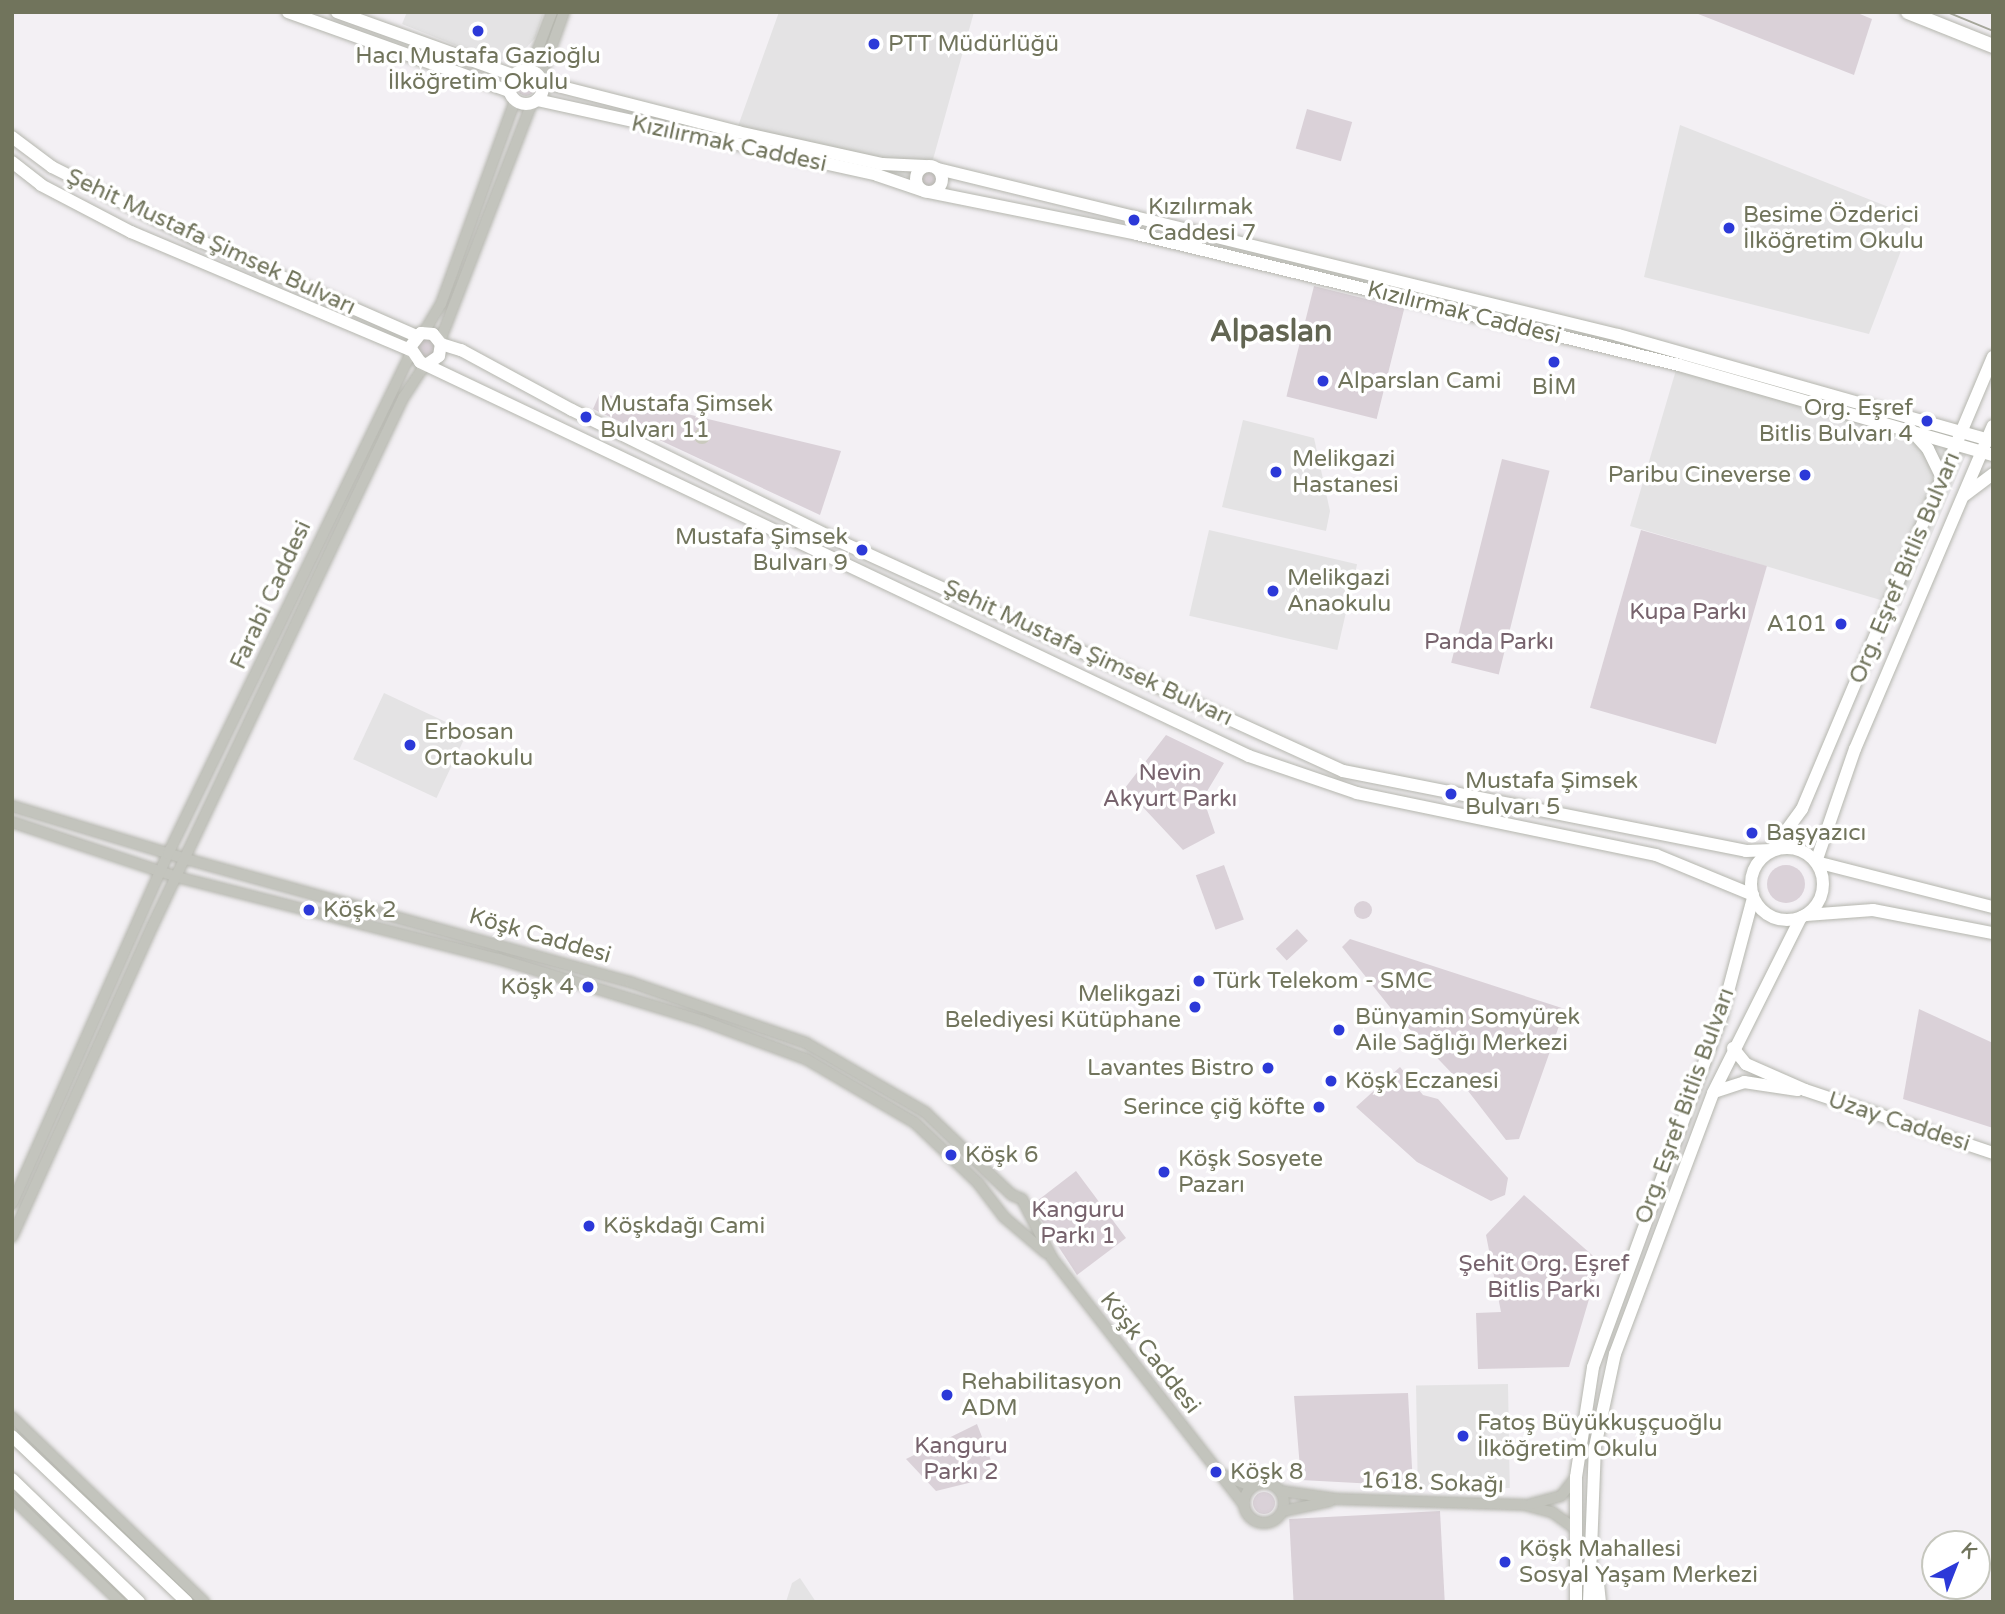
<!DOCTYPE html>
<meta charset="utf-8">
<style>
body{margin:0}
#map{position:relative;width:2005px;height:1614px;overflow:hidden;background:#f3f0f4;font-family:"Varela Round",sans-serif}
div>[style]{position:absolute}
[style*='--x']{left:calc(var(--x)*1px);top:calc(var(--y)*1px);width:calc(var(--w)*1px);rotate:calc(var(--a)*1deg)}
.built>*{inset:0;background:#e4e3e4;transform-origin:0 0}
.green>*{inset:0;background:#dad1d8;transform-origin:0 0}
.round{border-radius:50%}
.water>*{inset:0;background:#cacabe}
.roads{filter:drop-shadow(0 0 2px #b5b6ae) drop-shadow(0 0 2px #b5b6ae)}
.minor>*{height:10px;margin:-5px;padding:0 5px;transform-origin:5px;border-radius:5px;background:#c3c4bd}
.minor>.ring{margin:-5px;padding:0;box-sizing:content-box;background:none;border:10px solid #c3c4bd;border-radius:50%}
.major>*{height:12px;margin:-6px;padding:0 6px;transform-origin:6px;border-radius:6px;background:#fff}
.major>.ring{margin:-6px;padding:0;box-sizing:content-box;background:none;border:12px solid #fff;border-radius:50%}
.highway>*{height:14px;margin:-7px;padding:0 7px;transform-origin:7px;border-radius:7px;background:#fff}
.tram>*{height:2px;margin:-1px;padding:0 1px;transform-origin:1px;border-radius:1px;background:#a5a69a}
.dots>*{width:19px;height:19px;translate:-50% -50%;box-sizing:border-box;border:4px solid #fff;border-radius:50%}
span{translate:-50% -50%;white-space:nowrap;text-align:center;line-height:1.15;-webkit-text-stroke:7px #fff;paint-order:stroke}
.poi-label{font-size:23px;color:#71745c}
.left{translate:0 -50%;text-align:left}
.right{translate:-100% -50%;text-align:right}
.street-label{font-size:23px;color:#71745c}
.park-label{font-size:23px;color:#77636d}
.district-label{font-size:30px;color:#626552;font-weight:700}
.frame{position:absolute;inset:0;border:14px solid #71745c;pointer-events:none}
.north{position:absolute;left:1921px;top:1530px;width:70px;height:70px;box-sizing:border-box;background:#fff;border:2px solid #c6c7be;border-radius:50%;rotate:42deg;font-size:19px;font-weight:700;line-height:28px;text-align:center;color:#71745c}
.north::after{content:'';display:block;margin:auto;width:24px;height:32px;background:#2c39d8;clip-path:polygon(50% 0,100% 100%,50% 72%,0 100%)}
</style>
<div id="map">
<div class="built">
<div style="clip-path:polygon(407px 12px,544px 12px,535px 38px,526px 48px,497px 62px,402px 24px)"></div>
<div style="clip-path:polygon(779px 12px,974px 12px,927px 181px,733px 140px)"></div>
<div style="clip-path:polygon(1680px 125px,1914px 217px,1869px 334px,1644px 277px)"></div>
<div style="clip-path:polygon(1676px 370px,1975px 434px,1901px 606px,1630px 526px)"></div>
<div style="clip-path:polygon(1243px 420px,1314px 438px,1330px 511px,1326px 531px,1222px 507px)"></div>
<div style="left:1209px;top:530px;width:152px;height:88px;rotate:13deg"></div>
<div style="left:384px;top:693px;width:92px;height:73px;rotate:25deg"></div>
<div style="left:1508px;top:1384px;width:104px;height:92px;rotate:89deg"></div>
<div style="clip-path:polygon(800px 1578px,816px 1602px,786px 1602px,792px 1583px)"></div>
</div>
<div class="green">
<div style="clip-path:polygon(1693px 12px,1855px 12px,1872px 19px,1854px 75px)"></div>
<div class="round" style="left:517px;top:78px;width:18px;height:18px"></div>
<div style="left:1307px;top:109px;width:47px;height:41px;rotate:16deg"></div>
<div class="round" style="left:921px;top:171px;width:16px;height:16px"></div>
<div style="left:1314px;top:286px;width:93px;height:114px;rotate:14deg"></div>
<div class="round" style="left:417px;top:339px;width:18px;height:18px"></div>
<div style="clip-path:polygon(600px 393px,841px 451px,820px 515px,593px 409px)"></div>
<div style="left:1502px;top:459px;width:49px;height:210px;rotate:14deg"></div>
<div style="left:1641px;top:530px;width:131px;height:185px;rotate:16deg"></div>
<div style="clip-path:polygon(1166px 735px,1224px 763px,1203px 798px,1215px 833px,1183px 850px,1125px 788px)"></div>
<div class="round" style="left:1767px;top:865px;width:38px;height:38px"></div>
<div style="left:1224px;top:865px;width:58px;height:30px;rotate:70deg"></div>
<div class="round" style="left:1354px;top:901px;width:18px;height:18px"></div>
<div style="left:1297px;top:929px;width:16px;height:29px;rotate:47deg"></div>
<div style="clip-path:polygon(1350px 939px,1565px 1009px,1519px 1139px,1506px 1140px,1465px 1087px,1397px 1016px,1342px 947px)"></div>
<div style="clip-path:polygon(1919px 1009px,1993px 1043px,1993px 1128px,1903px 1099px)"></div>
<div style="clip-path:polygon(1400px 1067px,1423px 1095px,1438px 1099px,1508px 1178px,1505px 1195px,1491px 1201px,1417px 1162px,1356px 1107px)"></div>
<div style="clip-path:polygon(1076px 1171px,1126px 1238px,1077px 1275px,1035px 1211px,1037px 1201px)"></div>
<div style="clip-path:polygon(1524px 1195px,1600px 1262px,1569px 1367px,1478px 1369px,1476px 1313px,1501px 1312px,1486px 1235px)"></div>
<div style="clip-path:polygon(1408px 1393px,1413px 1486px,1301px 1480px,1294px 1396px)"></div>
<div style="clip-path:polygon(977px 1424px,997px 1476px,936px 1491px,906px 1459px)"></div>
<div class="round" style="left:1253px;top:1492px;width:22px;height:22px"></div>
<div style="left:1440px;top:1511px;width:91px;height:151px;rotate:87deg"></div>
</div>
<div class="water">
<div class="round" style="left:694px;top:428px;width:16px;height:16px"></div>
</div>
<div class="roads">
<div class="minor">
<div style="--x:521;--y:71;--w:23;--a:-49"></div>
<div style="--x:536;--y:54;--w:45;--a:-69.1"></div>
<div style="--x:540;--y:79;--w:71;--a:-70.3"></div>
<div style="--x:424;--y:332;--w:33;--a:-59"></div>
<div style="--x:441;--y:304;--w:216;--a:-70"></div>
<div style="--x:440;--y:341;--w:255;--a:-68.9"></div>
<div style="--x:12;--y:806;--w:182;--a:16.9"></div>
<div style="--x:186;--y:859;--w:461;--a:15.5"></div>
<div style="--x:630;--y:982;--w:186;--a:19.1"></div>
<div style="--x:806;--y:1043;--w:138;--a:30.1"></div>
<div style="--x:925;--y:1112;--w:120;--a:43.7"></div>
<div style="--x:1012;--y:1195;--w:11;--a:22"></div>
<div style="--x:1022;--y:1199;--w:66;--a:63"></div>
<div style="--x:1052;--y:1258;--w:313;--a:52.1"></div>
<div style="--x:12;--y:822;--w:174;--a:18.4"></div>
<div style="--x:177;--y:877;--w:332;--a:14.3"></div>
<div style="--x:499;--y:959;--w:213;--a:16.9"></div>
<div style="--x:703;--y:1021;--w:110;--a:20.3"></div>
<div style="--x:806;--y:1059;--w:126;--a:30.4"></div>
<div style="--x:915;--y:1123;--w:87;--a:43.6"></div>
<div style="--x:978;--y:1183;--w:43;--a:52.6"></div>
<div style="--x:1004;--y:1217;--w:55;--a:40.6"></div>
<div style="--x:12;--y:1204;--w:383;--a:-66"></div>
<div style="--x:168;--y:854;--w:557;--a:-64.13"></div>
<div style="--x:12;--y:1237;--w:340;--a:-65.7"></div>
<div style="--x:152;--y:927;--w:586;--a:-64.62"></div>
<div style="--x:403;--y:398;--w:42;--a:-56.7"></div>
<div style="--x:12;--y:1417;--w:267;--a:43.9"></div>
<div style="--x:1223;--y:1475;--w:32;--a:22"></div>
<div class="ring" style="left:1244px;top:1483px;width:30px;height:30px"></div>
<div style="--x:1280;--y:1491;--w:59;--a:7.9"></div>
<div style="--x:1338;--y:1499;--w:187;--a:1.8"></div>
<div style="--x:1525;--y:1505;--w:28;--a:15"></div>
<div style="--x:1552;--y:1512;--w:29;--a:36"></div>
<div style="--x:12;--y:1498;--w:150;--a:43.9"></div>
<div style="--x:1531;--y:1504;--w:31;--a:-15"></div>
<div style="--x:1561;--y:1496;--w:23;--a:-52"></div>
<div style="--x:1283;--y:1511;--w:48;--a:-12"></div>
</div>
<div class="major">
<div style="--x:288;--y:12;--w:235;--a:19.7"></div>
<div style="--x:337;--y:12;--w:187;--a:19.7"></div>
<div class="ring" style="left:509px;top:70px;width:22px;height:22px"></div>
<div style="--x:542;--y:82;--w:202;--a:14.3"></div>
<div style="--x:738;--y:132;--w:148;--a:12.5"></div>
<div style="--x:882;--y:164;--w:43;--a:2.7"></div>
<div style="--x:537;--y:100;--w:348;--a:12.4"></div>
<div style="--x:877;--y:175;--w:46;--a:18.8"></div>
<div style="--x:12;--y:137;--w:50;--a:36.9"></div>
<div style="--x:52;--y:167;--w:158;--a:26.7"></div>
<div style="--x:193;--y:238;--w:244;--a:23.7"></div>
<div style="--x:12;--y:162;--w:37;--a:38"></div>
<div style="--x:41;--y:185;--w:102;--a:27.6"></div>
<div style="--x:131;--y:232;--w:303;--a:22.9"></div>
<div class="ring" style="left:916px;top:166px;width:14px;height:14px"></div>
<div style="--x:938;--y:169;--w:700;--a:13.72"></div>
<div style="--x:1618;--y:335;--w:390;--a:15.8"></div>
<div style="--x:929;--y:192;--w:212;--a:11.4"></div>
<div style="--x:1137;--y:234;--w:558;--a:13.59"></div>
<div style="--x:1679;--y:365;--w:327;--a:16"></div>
<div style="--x:441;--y:344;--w:21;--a:17"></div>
<div style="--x:461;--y:350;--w:126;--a:28.4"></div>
<div style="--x:572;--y:410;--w:285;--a:26.2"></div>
<div style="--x:828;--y:536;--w:566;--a:24.53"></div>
<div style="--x:1343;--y:771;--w:411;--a:11.2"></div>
<div style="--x:1746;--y:851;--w:26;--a:-2"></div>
<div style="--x:429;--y:363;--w:12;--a:-35"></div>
<div style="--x:439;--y:356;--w:12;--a:-81"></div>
<div style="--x:441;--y:344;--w:13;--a:-129"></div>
<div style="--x:433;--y:334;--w:12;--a:-175"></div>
<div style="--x:421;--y:333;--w:18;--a:128"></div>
<div style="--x:410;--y:347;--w:18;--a:56"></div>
<div style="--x:420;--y:362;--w:918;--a:25.42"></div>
<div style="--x:1249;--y:756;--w:114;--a:18.9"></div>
<div style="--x:1357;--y:793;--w:305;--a:11.7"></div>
<div style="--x:1656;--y:855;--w:105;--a:22.4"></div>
<div style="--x:1910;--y:429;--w:27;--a:48"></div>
<div style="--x:1928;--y:449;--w:34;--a:64"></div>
<div style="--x:1965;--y:495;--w:35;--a:-37"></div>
<div class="ring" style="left:1751px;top:848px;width:60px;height:60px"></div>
<div style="--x:1772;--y:850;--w:51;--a:-53.8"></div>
<div style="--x:1802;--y:809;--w:491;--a:-67.1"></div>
<div style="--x:1816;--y:862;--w:120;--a:-71"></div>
<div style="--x:1855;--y:749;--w:351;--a:-66.9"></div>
<div style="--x:1816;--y:862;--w:183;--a:14.3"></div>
<div style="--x:1806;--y:915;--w:67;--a:-4.3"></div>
<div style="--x:1873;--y:910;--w:122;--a:10.9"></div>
<div style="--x:1733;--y:1048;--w:21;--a:51"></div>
<div style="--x:1746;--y:1064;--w:64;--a:23.8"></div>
<div style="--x:1805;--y:1090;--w:198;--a:18.5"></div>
<div style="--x:1714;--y:1092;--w:32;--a:-18"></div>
<div style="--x:1744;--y:1082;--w:54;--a:8.6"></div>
<div style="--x:12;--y:1436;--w:241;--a:43.5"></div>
<div style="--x:12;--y:1479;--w:177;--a:44.1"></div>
<div style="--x:1597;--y:1574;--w:28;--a:84"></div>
<div style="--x:1576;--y:1602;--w:125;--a:-90"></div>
<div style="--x:1576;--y:1477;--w:111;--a:-81.2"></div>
<div style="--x:1593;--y:1367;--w:372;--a:-69.9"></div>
<div style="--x:1721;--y:1018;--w:124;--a:-75.1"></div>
<div style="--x:1589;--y:1602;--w:155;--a:-87.8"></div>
<div style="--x:1595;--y:1447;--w:95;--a:-77.9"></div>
<div style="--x:1615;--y:1354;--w:279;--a:-69.4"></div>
<div style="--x:1713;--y:1093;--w:197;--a:-63.4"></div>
</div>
<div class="highway">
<div style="--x:1908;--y:12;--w:92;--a:21.8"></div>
</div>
</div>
<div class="tram">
<div style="--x:1947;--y:12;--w:50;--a:22.4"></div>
</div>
<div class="dots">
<div style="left:478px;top:31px;background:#2c39d8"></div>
<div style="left:874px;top:44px;background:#2c39d8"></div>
<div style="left:1134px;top:220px;background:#2c39d8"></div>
<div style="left:1729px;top:228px;background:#2c39d8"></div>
<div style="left:1554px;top:362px;background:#2c39d8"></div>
<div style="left:1323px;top:381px;background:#2c39d8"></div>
<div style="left:586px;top:417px;background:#2c39d8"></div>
<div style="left:1927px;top:421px;background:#2c39d8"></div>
<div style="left:1276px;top:472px;background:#2c39d8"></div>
<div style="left:1805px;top:475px;background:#2c39d8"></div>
<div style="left:862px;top:550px;background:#2c39d8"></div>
<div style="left:1273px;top:591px;background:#2c39d8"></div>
<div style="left:1841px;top:624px;background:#2c39d8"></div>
<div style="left:410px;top:745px;background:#2c39d8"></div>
<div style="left:1451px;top:794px;background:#2c39d8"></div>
<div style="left:1752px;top:833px;background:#2c39d8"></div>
<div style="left:309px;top:910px;background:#2c39d8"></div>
<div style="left:1199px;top:981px;background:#2c39d8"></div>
<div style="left:588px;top:987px;background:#2c39d8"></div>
<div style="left:1195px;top:1007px;background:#2c39d8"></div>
<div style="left:1339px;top:1030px;background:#2c39d8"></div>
<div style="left:1268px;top:1068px;background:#2c39d8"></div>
<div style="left:1331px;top:1081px;background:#2c39d8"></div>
<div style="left:1319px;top:1107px;background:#2c39d8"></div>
<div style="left:951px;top:1155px;background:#2c39d8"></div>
<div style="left:1164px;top:1172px;background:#2c39d8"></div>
<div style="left:589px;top:1226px;background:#2c39d8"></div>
<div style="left:947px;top:1395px;background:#2c39d8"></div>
<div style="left:1463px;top:1436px;background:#2c39d8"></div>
<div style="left:1216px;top:1472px;background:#2c39d8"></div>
<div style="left:1505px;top:1562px;background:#2c39d8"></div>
</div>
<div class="poi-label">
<span class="left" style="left:888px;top:44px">PTT Müdürlüğü</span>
<span style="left:478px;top:69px">Hacı Mustafa Gazioğlu<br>İlköğretim Okulu</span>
<span class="left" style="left:1148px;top:220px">Kızılırmak<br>Caddesi 7</span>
<span class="left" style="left:1743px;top:228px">Besime Özderici<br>İlköğretim Okulu</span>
<span class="left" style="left:1337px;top:381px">Alparslan Cami</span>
<span style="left:1554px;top:387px">BİM</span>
<span class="left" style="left:600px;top:417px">Mustafa Şimsek<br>Bulvarı 11</span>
<span class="right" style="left:1913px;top:421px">Org. Eşref<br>Bitlis Bulvarı 4</span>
<span class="left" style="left:1292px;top:472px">Melikgazi<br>Hastanesi</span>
<span class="right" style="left:1791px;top:475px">Paribu Cineverse</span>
<span class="right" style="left:848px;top:550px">Mustafa Şimsek<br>Bulvarı 9</span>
<span class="left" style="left:1287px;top:591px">Melikgazi<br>Anaokulu</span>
<span class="right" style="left:1827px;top:624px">A101</span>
<span class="left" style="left:424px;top:745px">Erbosan<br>Ortaokulu</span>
<span class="left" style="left:1465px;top:794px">Mustafa Şimsek<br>Bulvarı 5</span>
<span class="left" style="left:1766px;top:833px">Başyazıcı</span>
<span class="left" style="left:323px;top:910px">Köşk 2</span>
<span class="left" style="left:1213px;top:981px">Türk Telekom - SMC</span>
<span class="right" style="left:574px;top:987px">Köşk 4</span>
<span class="right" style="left:1181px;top:1007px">Melikgazi<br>Belediyesi Kütüphane</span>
<span class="left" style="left:1355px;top:1030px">Bünyamin Somyürek<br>Aile Sağlığı Merkezi</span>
<span class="right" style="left:1254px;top:1068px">Lavantes Bistro</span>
<span class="left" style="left:1345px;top:1081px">Köşk Eczanesi</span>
<span class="right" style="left:1305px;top:1107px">Serince çiğ köfte</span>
<span class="left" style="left:965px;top:1155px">Köşk 6</span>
<span class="left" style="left:1178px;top:1172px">Köşk Sosyete<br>Pazarı</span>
<span class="left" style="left:603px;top:1226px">Köşkdağı Cami</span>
<span class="left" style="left:961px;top:1395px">Rehabilitasyon<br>ADM</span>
<span class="left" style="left:1477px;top:1436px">Fatoş Büyükkuşçuoğlu<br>İlköğretim Okulu</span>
<span class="left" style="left:1230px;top:1472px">Köşk 8</span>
<span class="left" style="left:1519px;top:1562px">Köşk Mahallesi<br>Sosyal Yaşam Merkezi</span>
</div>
<div class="street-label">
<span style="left:729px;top:144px;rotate:12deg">Kızılırmak Caddesi</span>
<span style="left:211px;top:242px;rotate:25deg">Şehit Mustafa Şimsek Bulvarı</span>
<span style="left:1464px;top:313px;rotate:14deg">Kızılırmak Caddesi</span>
<span style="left:1905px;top:568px;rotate:-67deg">Org. Eşref Bitlis Bulvarı</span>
<span style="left:271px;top:595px;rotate:-65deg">Farabi Caddesi</span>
<span style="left:1088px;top:653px;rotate:25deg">Şehit Mustafa Şimsek Bulvarı</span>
<span style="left:540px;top:936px;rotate:16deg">Köşk Caddesi</span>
<span style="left:1685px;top:1106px;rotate:-70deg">Org. Eşref Bitlis Bulvarı</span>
<span style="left:1899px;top:1122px;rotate:18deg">Uzay Caddesi</span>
<span style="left:1150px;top:1353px;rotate:52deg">Köşk Caddesi</span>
<span style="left:1432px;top:1483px;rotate:2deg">1618. Sokağı</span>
</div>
<div class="park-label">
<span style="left:1688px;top:612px">Kupa Parkı</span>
<span style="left:1489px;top:642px">Panda Parkı</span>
<span style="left:1170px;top:786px">Nevin<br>Akyurt Parkı</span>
<span style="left:1078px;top:1223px">Kanguru<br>Parkı 1</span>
<span style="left:1544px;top:1277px">Şehit Org. Eşref<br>Bitlis Parkı</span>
<span style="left:961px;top:1459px">Kanguru<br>Parkı 2</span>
</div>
<div class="district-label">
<span style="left:1271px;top:332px">Alpaslan</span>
</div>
<div class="frame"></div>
<div class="north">K</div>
</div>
